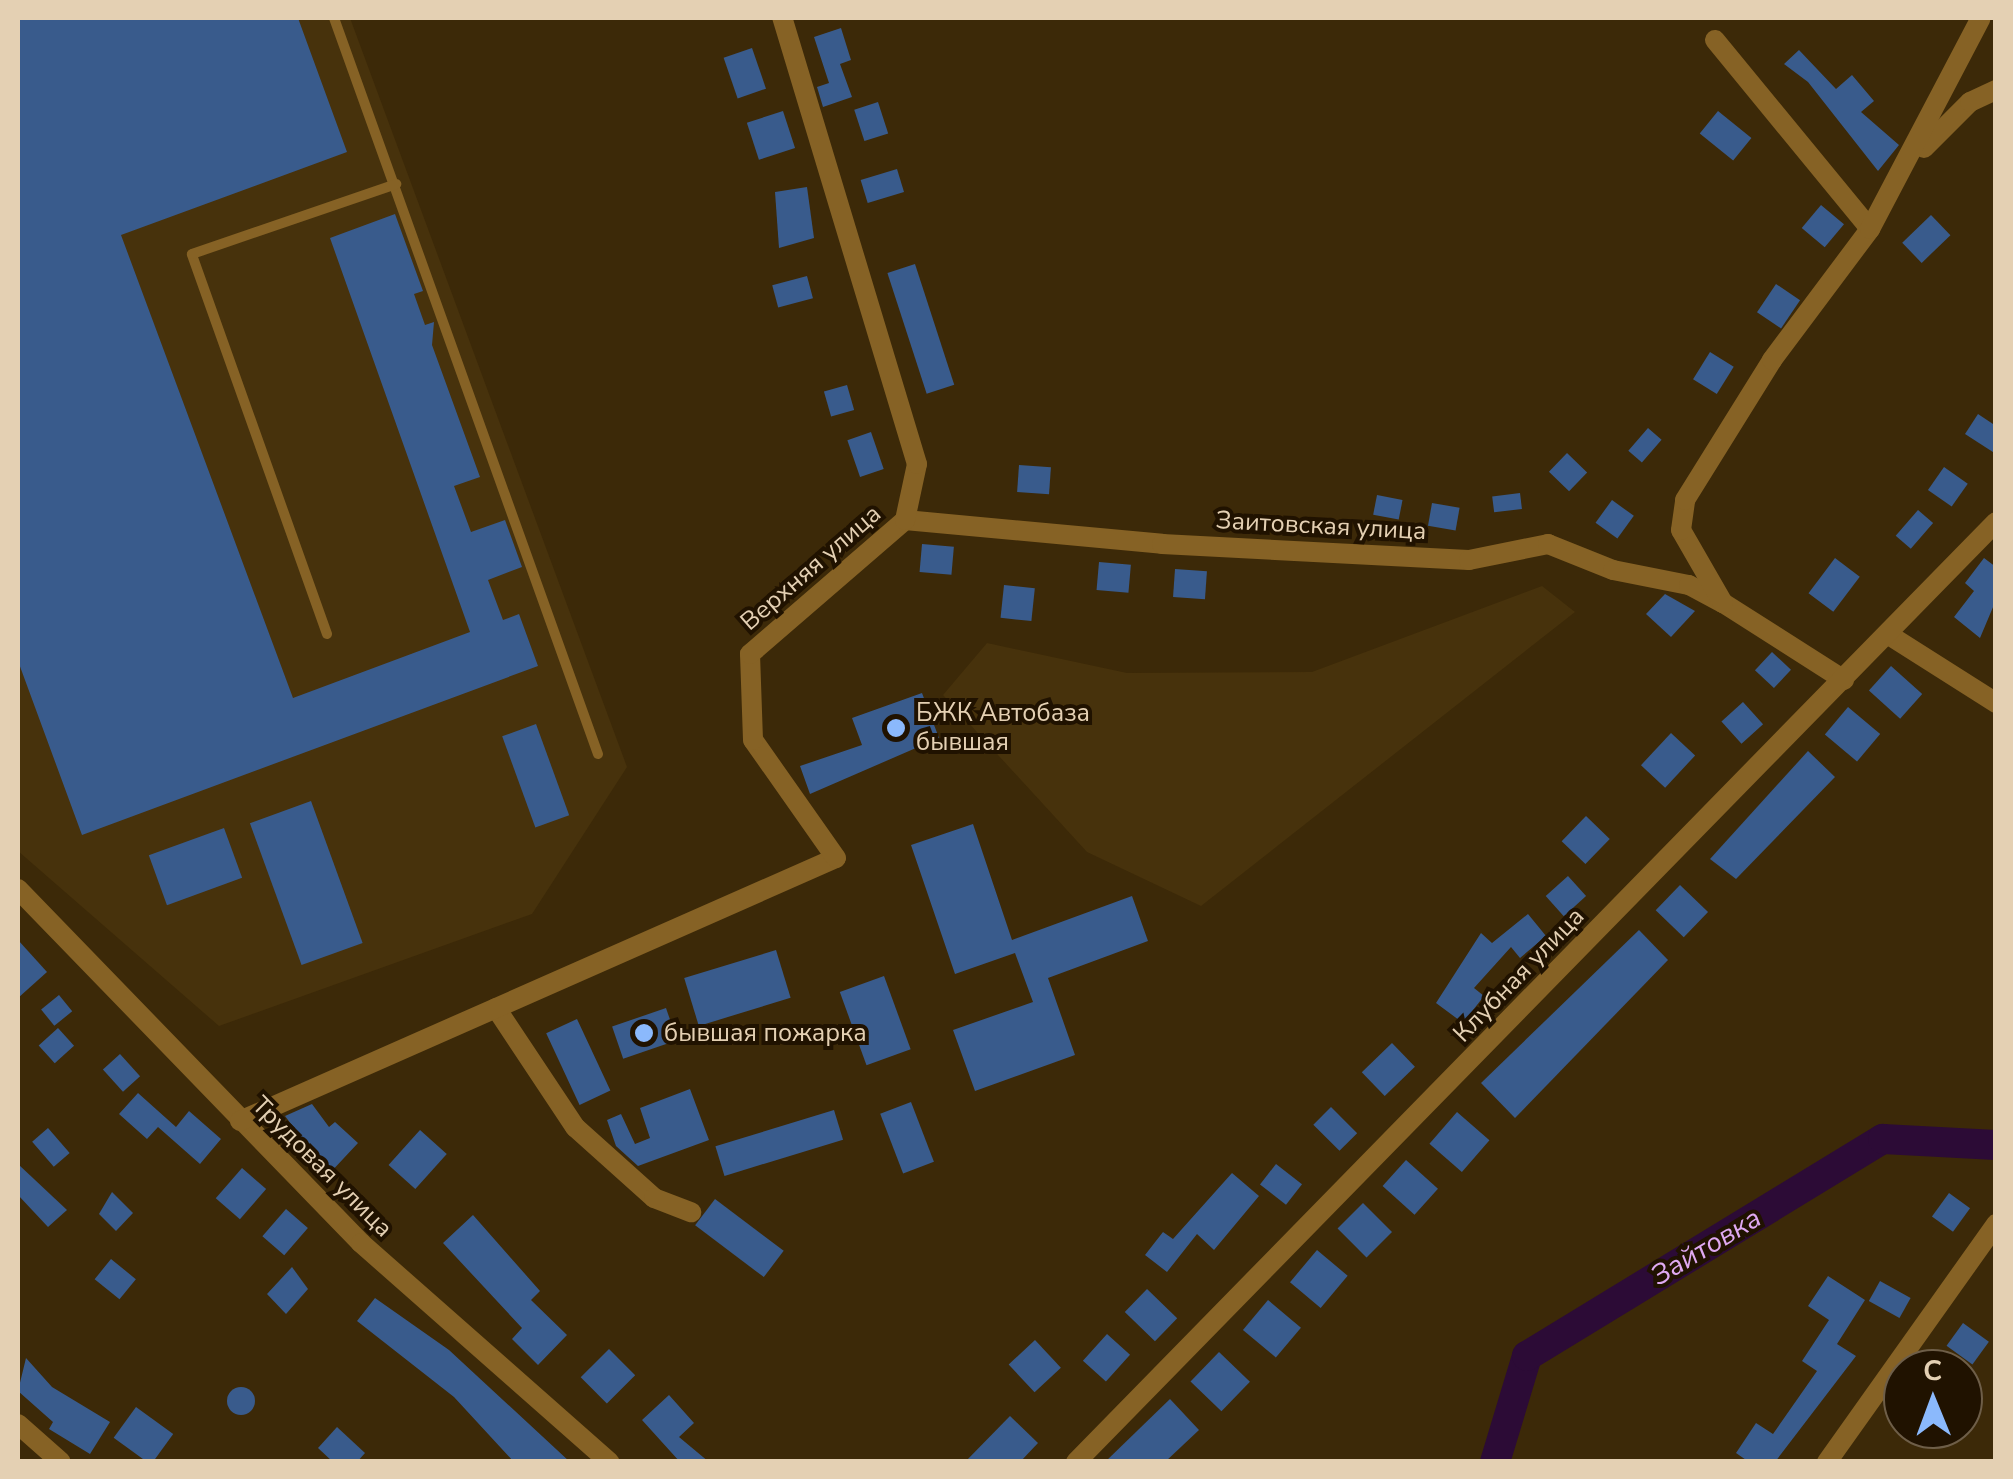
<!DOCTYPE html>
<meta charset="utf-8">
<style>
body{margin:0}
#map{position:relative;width:2013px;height:1479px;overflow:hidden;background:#3c2908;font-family:"Nunito Sans",sans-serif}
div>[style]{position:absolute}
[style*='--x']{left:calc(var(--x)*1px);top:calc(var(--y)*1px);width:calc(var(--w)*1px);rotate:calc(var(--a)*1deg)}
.built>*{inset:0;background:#47320c}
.river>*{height:30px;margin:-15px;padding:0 15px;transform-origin:15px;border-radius:15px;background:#2c0b36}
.building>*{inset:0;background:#395b8c;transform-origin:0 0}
.round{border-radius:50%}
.service>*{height:10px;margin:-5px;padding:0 5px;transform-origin:5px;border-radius:5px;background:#866225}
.minor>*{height:20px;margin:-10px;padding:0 10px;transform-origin:10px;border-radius:10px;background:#866225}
.dots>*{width:28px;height:28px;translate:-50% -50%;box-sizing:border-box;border:5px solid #201200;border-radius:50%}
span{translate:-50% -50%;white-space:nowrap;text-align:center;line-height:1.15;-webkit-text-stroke:8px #201200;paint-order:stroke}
.street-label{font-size:25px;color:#e4d0b3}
.poi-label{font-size:25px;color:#e4d0b3}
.left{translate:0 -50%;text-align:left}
.water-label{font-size:28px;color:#dfa9f1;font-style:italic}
.frame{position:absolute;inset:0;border:20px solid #e4d0b3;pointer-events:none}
.north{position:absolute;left:1883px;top:1349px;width:100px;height:100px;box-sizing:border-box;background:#201200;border:2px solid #6e5e48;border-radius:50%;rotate:359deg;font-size:28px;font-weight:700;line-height:40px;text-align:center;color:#e4d0b3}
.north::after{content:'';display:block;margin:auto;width:35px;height:45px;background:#8bb9fc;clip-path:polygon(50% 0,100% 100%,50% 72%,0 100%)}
</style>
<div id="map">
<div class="built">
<div style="clip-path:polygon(18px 18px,350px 18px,627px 767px,532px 914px,219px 1026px,18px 851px)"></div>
<div style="clip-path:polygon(1542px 586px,1575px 612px,1201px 906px,1087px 852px,943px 695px,987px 643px,1127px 673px,1312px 672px)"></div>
</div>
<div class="river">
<div style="--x:1495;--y:1462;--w:111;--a:-73.2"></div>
<div style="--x:1527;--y:1356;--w:417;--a:-31.4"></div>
<div style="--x:1883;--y:1139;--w:113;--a:3"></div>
</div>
<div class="building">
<div style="clip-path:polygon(18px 18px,298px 18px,347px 152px,121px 235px,293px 698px,470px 632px,330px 238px,395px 214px,423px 291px,414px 294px,425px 325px,434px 322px,432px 345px,480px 477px,454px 486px,471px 532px,505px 520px,522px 567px,488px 580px,503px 620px,519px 614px,538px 666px,82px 835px,18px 661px)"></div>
<div style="clip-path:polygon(841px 28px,851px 60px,840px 64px,852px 97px,823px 107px,817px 87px,829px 83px,814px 37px)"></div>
<div style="left:752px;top:48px;width:43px;height:30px;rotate:71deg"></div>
<div style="clip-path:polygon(1799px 50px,1836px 89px,1852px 75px,1874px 101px,1861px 112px,1899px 145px,1878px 171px,1808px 82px,1784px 64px)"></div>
<div style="left:878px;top:102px;width:33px;height:25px;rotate:72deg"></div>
<div style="left:783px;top:111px;width:39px;height:38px;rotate:72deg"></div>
<div style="left:1718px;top:111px;width:43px;height:29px;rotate:39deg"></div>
<div style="left:897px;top:169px;width:24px;height:38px;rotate:73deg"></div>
<div style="clip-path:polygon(807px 187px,814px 238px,779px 248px,775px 192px)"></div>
<div style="left:1821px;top:205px;width:30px;height:30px;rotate:40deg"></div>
<div style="left:1931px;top:215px;width:28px;height:40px;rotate:46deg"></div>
<div style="left:915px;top:264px;width:127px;height:29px;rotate:72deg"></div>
<div style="left:807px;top:276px;width:23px;height:36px;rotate:75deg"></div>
<div style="left:1776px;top:284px;width:29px;height:34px;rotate:34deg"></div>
<div style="left:1710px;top:352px;width:28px;height:32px;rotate:32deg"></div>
<div style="left:847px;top:385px;width:26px;height:24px;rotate:74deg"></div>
<div style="clip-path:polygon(1978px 414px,1996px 426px,1996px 454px,1965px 434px)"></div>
<div style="left:1648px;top:428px;width:18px;height:30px;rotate:41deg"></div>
<div style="left:871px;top:432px;width:39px;height:25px;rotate:71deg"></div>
<div style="left:1567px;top:453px;width:28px;height:26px;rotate:44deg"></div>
<div style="left:1019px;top:465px;width:32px;height:27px;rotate:4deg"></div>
<div style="left:1944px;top:467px;width:29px;height:28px;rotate:35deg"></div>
<div style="left:1520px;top:493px;width:16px;height:28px;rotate:83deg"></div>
<div style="left:1377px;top:495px;width:26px;height:20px;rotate:11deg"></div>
<div style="left:1612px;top:500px;width:27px;height:28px;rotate:36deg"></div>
<div style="left:1432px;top:503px;width:28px;height:23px;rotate:10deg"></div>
<div style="left:1918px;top:510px;width:20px;height:34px;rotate:41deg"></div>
<div style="left:922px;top:544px;width:32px;height:28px;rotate:5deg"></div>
<div style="left:1835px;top:558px;width:31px;height:44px;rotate:37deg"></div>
<div style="clip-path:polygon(1984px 558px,1996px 567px,1996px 600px,1980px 638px,1954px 617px,1974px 591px,1965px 583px)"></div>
<div style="left:1099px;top:562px;width:32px;height:28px;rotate:5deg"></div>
<div style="left:1175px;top:569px;width:32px;height:28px;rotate:4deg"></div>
<div style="left:1004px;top:585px;width:31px;height:33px;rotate:6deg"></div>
<div style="clip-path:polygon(1665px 594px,1695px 611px,1671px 637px,1646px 614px)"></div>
<div style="left:1772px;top:652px;width:26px;height:25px;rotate:43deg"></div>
<div style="left:1891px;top:666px;width:42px;height:33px;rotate:42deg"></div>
<div style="clip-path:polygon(922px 693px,939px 738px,810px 794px,800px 766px,862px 745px,852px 718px)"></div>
<div style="left:1743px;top:702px;width:30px;height:29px;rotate:48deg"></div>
<div style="left:1848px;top:707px;width:42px;height:36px;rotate:40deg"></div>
<div style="left:536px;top:724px;width:97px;height:36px;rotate:70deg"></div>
<div style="left:1671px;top:733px;width:33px;height:44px;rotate:43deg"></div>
<div style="clip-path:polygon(1808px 751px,1835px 777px,1736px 879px,1710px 859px)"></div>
<div style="left:311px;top:801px;width:151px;height:65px;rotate:70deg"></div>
<div style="left:1586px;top:816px;width:33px;height:35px;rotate:44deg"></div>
<div style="clip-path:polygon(973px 824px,1012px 940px,1132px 896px,1148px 941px,1048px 978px,1075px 1055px,975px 1091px,953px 1030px,1033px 1002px,1015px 953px,955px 974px,911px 845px)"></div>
<div style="left:224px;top:828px;width:53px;height:80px;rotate:70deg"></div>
<div style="left:1568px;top:876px;width:27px;height:30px;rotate:48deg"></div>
<div style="left:1680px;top:885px;width:39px;height:35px;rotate:44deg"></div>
<div style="clip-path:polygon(1528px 914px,1546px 936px,1520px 958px,1511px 947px,1474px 988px,1484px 996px,1463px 1023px,1436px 1003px,1481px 933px,1492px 943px)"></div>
<div style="clip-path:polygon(1639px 930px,1668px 960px,1515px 1118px,1481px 1083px)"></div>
<div style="clip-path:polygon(18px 940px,47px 972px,18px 998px)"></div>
<div style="left:776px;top:950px;width:50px;height:96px;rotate:73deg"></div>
<div style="left:884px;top:976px;width:78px;height:47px;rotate:70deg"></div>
<div style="left:59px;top:995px;width:21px;height:23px;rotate:51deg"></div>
<div style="left:666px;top:1008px;width:34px;height:57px;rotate:71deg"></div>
<div style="left:577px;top:1019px;width:79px;height:34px;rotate:65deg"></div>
<div style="left:58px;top:1028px;width:24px;height:26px;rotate:48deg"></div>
<div style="left:1392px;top:1043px;width:33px;height:42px;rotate:46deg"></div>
<div style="left:120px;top:1054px;width:30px;height:23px;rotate:48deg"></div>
<div style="clip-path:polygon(690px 1089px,709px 1140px,638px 1166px,616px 1146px,607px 1120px,621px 1114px,635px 1144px,650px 1138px,640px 1108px)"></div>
<div style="clip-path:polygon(138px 1093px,176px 1127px,189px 1111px,221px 1139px,200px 1164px,158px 1127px,147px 1139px,119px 1114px)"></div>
<div style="left:911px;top:1102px;width:64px;height:33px;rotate:69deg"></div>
<div style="clip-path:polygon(312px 1104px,329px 1127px,335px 1122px,358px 1143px,329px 1174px,285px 1116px)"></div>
<div style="left:1331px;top:1107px;width:37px;height:25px;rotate:45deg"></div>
<div style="left:834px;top:1110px;width:31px;height:124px;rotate:73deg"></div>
<div style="left:1457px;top:1112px;width:43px;height:42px;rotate:41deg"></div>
<div style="left:48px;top:1128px;width:33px;height:21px;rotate:49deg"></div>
<div style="left:420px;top:1130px;width:36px;height:47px;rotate:42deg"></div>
<div style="left:1406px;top:1160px;width:43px;height:35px;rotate:42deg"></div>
<div style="clip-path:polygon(18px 1164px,67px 1210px,48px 1227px,18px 1195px)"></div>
<div style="left:1276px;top:1164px;width:33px;height:26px;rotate:38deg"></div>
<div style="left:242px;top:1168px;width:32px;height:40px;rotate:41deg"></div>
<div style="clip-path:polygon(1232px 1173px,1259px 1196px,1214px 1250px,1197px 1234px,1167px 1272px,1145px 1255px,1163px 1232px,1173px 1239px)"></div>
<div style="clip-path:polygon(112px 1192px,133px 1213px,116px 1231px,99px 1214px)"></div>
<div style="left:1949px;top:1193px;width:26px;height:29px;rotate:36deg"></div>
<div style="left:715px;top:1199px;width:86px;height:33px;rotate:37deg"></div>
<div style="left:1363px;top:1203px;width:41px;height:36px;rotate:45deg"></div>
<div style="left:286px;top:1209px;width:29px;height:36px;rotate:41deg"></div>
<div style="clip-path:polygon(473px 1215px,540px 1291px,531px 1300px,567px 1335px,538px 1365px,512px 1339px,522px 1328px,443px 1243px)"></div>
<div style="left:1317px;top:1250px;width:40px;height:42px;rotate:40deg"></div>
<div style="left:111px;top:1259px;width:32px;height:26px;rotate:39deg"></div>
<div style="clip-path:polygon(292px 1267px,308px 1289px,286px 1314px,267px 1294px)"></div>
<div style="clip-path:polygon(1828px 1276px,1865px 1300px,1837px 1344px,1856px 1356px,1775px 1462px,1749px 1462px,1736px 1453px,1756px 1423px,1773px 1434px,1817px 1371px,1802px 1361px,1829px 1320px,1808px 1306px)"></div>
<div style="left:1880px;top:1281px;width:35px;height:23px;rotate:29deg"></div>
<div style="left:1147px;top:1289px;width:42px;height:32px;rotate:44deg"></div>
<div style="clip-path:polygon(375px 1298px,449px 1350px,570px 1462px,514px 1462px,454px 1397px,357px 1321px)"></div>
<div style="left:1268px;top:1300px;width:43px;height:39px;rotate:40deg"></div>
<div style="left:1963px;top:1323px;width:32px;height:28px;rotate:36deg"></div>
<div style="left:1107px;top:1334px;width:31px;height:36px;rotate:42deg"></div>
<div style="left:1035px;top:1340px;width:38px;height:36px;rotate:47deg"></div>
<div style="left:609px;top:1349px;width:37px;height:40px;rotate:45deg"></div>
<div style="left:1219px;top:1352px;width:43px;height:41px;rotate:44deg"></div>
<div style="clip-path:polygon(26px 1358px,52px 1387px,110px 1422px,90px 1454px,49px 1429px,53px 1422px,18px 1391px)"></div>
<div class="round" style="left:227px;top:1387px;width:28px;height:28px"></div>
<div style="clip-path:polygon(669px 1395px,694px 1423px,679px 1437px,709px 1462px,680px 1462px,642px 1420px)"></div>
<div style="clip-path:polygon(1170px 1399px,1199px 1430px,1165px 1462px,1105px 1462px)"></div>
<div style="left:136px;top:1407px;width:46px;height:38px;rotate:36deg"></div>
<div style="clip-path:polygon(1010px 1416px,1038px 1443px,1020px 1462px,965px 1462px)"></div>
<div style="clip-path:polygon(337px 1427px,365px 1453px,357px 1462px,333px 1462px,318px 1448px)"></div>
</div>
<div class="service">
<div style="--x:334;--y:18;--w:782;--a:70.27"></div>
<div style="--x:327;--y:634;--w:403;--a:-109.6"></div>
<div style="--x:192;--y:254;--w:216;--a:-18.9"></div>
</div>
<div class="minor">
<div style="--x:1715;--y:40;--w:244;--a:50.6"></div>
<div style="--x:1924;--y:148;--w:65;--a:-45"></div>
<div style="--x:1970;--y:102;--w:29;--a:-25"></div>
<div style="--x:905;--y:520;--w:258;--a:5.3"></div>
<div style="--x:1162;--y:544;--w:307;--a:3"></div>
<div style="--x:1469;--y:560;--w:81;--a:-11.4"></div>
<div style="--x:1548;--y:544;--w:70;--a:21.8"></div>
<div style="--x:1613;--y:570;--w:77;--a:11.2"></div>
<div style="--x:1689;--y:585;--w:38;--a:28"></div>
<div style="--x:1889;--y:635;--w:127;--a:32.4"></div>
<div style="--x:1844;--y:680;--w:143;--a:-147.5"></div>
<div style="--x:1723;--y:603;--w:84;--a:-119.9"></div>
<div style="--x:1681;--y:530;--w:30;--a:-82"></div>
<div style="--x:1685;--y:500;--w:165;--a:-58.1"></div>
<div style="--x:1772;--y:360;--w:164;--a:-53.2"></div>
<div style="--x:1870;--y:229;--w:238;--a:-62.3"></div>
<div style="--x:18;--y:889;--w:493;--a:45.9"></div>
<div style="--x:361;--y:1243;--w:331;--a:41.4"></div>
<div style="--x:496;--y:1008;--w:143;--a:56.4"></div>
<div style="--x:575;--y:1127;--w:106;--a:41.9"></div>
<div style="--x:654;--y:1198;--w:40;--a:21"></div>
<div style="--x:240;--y:1121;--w:651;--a:-23.81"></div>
<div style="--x:836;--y:858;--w:144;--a:-125.1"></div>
<div style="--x:753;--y:740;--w:86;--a:-92"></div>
<div style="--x:750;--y:654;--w:205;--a:-40.8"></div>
<div style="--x:905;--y:520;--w:57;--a:-77.9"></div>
<div style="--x:917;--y:464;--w:466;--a:-106.8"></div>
<div style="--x:18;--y:1424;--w:57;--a:41.5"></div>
<div style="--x:1076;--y:1462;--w:1315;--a:-45.62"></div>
<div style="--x:1827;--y:1462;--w:292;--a:-54.6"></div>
</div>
<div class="dots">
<div style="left:896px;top:728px;background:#8bb9fc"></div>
<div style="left:644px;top:1033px;background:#8bb9fc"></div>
</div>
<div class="street-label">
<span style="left:1321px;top:526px;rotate:3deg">Заитовская улица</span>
<span style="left:811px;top:568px;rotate:-41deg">Верхняя улица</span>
<span style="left:1519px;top:975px;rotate:-46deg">Клубная улица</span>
<span style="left:322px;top:1167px;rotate:45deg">Трудовая улица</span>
</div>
<div class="poi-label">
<span class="left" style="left:916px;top:728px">БЖК Автобаза<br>бывшая</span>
<span class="left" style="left:664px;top:1033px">бывшая пожарка</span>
</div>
<div class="water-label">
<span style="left:1706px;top:1247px;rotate:-31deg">Зайтовка</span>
</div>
<div class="frame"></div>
<div class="north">С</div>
</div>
